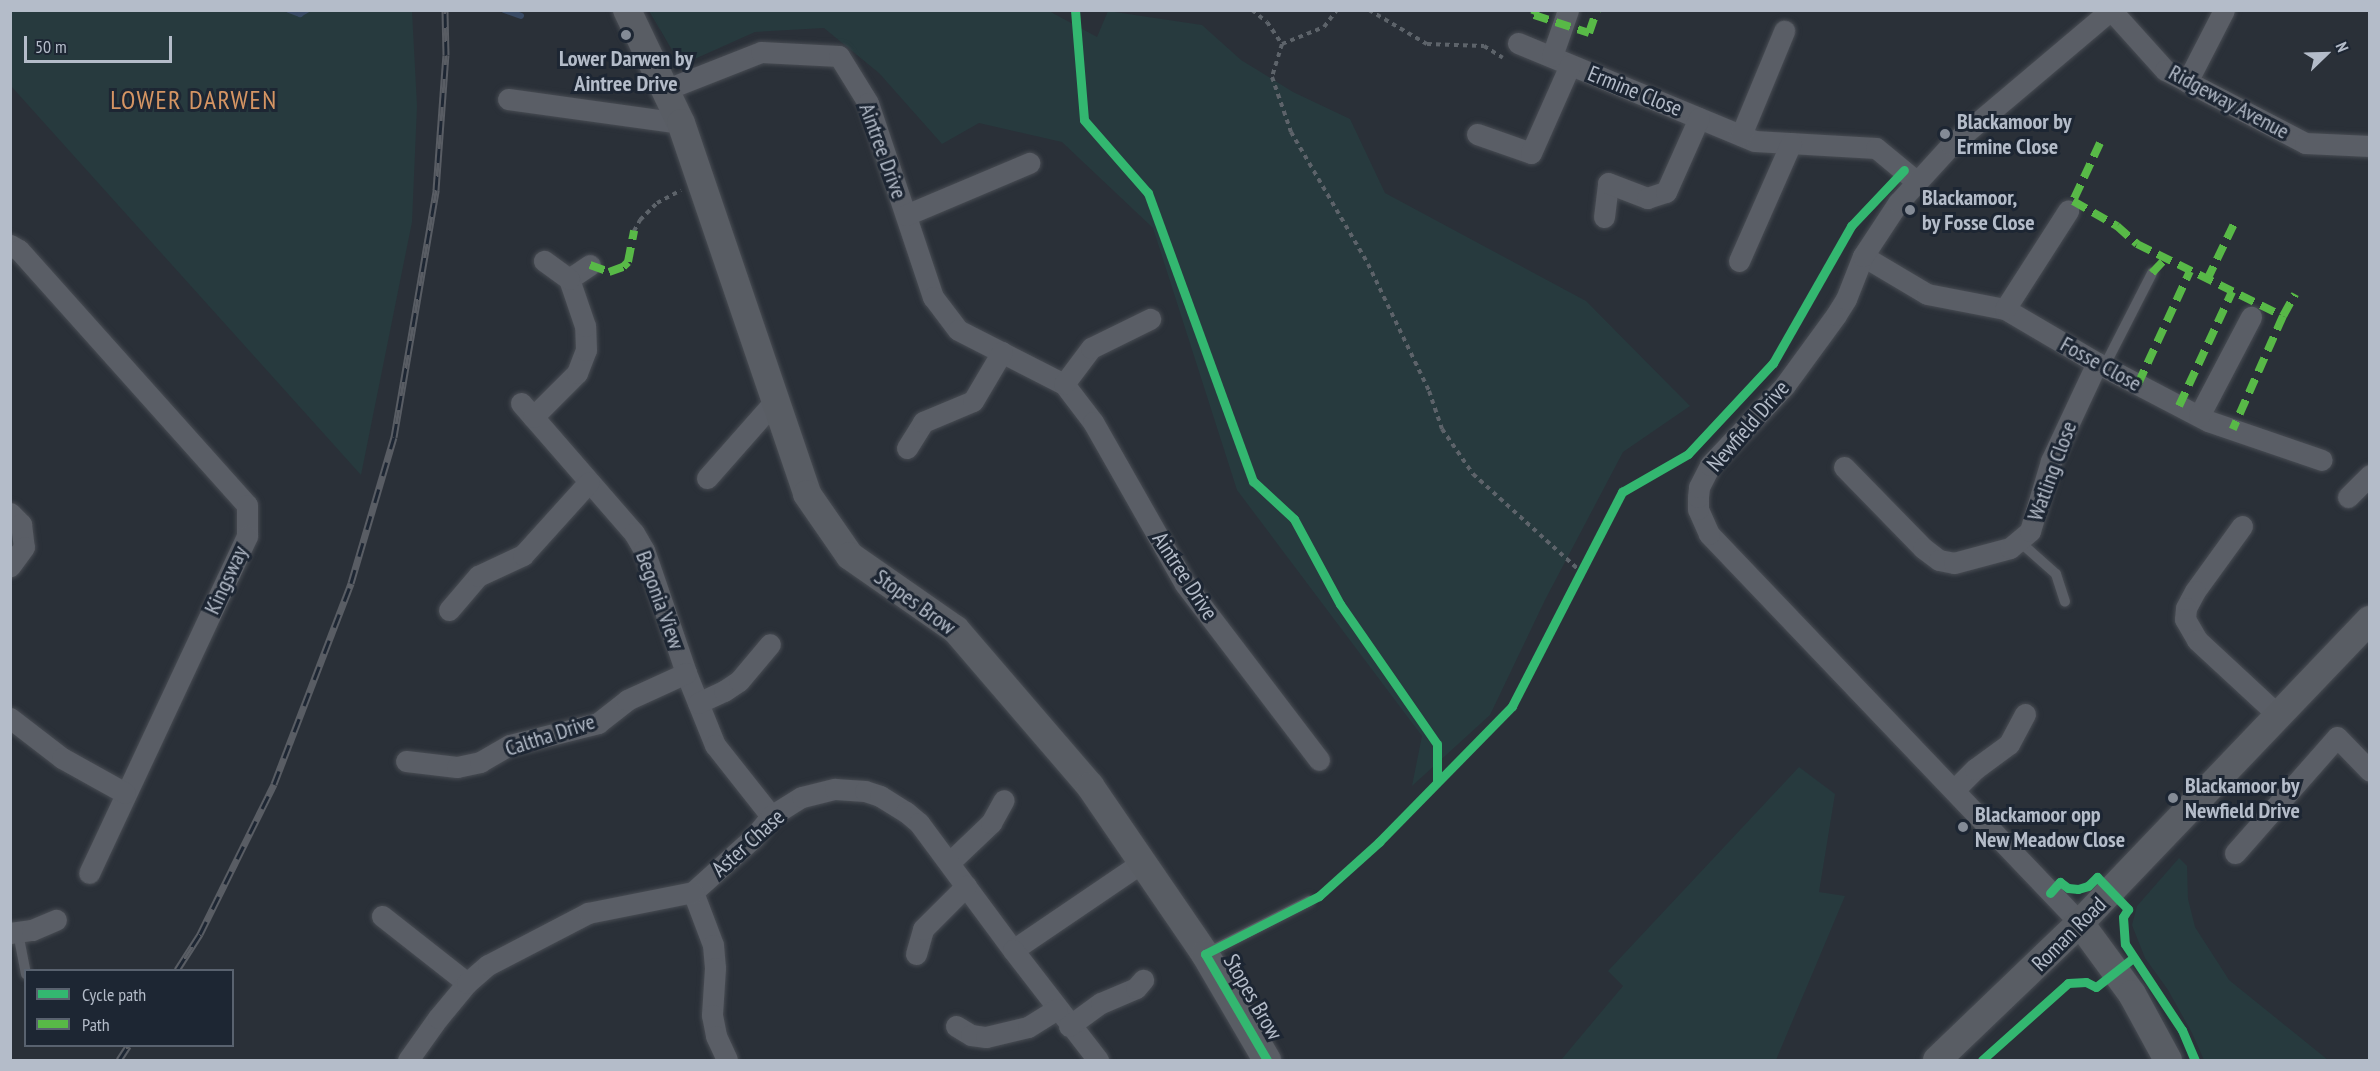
<!DOCTYPE html>
<style>
body{margin:0}
#map{position:relative;width:2380px;height:1071px;overflow:hidden;background:#2a3038;font-family:"PT Sans Narrow",sans-serif}
div>[style]{position:absolute}
[style*='--x']{left:calc(var(--x)*1px);top:calc(var(--y)*1px);width:calc(var(--w)*1px);rotate:calc(var(--a)*1deg)}
.green>*{inset:0;background:#273a3e}
.stream>*{height:6px;margin:-3px;padding:0 3px;transform-origin:3px;border-radius:3px;background:#384963}
.path>*{height:4px;margin-top:-2px;transform-origin:0;background:repeating-linear-gradient(90deg,#5d636a 0 4.5px,transparent 0 9px)}
.roads{filter:drop-shadow(0 0 2px #484c53) drop-shadow(0 0 2px #484c53)}
.lane>*{height:10px;margin:-5px;padding:0 5px;transform-origin:5px;border-radius:5px;background:#5a5e66}
.street>*{height:21px;margin:-10.5px;padding:0 10.5px;transform-origin:10.5px;border-radius:10.5px;background:#5a5e66}
.secondary>*{height:28px;margin:-14px;padding:0 14px;transform-origin:14px;border-radius:14px;background:#595d64}
.rail>*{height:7px;margin-top:-3.5px;transform-origin:0;background:repeating-linear-gradient(90deg,#1d2633 0 14px,#595d64 0 28px);box-sizing:border-box;border-block:2px solid #595d64}
.quiet>*{height:8px;margin-top:-4px;transform-origin:0;background:repeating-linear-gradient(90deg,#58b947 0 15px,transparent 0 23px)}
.cycleway>*{height:9px;margin:-4.5px;padding:0 4.5px;transform-origin:4.5px;border-radius:4.5px;background:#33b770}
.dots>*{width:16px;height:16px;translate:-50% -50%;box-sizing:border-box;border:3px solid #1d2633;border-radius:50%}
span{translate:-50% -50%;white-space:nowrap;text-align:center;line-height:1.15;-webkit-text-stroke:6px #1d2633;paint-order:stroke}
.poi-label{font-size:22px;color:#b4bcc9;font-weight:700}
.left{translate:0 -50%;text-align:left}
.street-label{font-size:22px;color:#b4bcc9}
.quarter-label{font-size:26px;color:#d59563;letter-spacing:1.5px}
.frame{position:absolute;inset:0;border:12px solid #b4bcc9;pointer-events:none}
.legend{position:absolute;left:24px;top:969px;width:210px;height:78px;box-sizing:border-box;background:#1d2633;border:2px solid #59626f;margin:0;padding:8px 10px;list-style:none;font-size:18px;color:#b4bcc9}
.legend li{display:flex;align-items:center;gap:12px;height:30px}
.legend b{width:30px;border:2px solid #59626f}
.north{position:absolute;left:2296px;top:24px;width:60px;height:60px;-webkit-text-stroke:4px #1d2633;paint-order:stroke;rotate:67deg;font-size:16px;font-weight:700;line-height:24px;text-align:center;color:#b4bcc9}
.north::after{content:'';display:block;margin:auto;width:21px;height:27px;background:#b4bcc9;clip-path:polygon(50% 0,100% 100%,50% 72%,0 100%)}
.scale{position:absolute;left:24px;top:36px;width:148px;height:27px;box-sizing:border-box;border:3px solid #b4bcc9;border-top:0;padding-left:8px;font-size:18px;line-height:21px;white-space:nowrap;color:#b4bcc9;-webkit-text-stroke:4px #1d2633;paint-order:stroke}
</style>
<div id="map">
<div class="green">
<div style="clip-path:polygon(10px 11px,412px 11px,417px 106px,412px 222px,361px 475px,11px 86px)"></div>
<div style="clip-path:polygon(649px 11px,1049px 11px,1097px 37px,1108px 11px,1202px 25px,1241px 60px,1293px 92px,1350px 119px,1385px 193px,1586px 301px,1690px 406px,1623px 452px,1545px 600px,1490px 715px,1412px 786px,1422px 736px,1237px 490px,1153px 228px,1062px 142px,979px 123px,942px 144px,879px 73px,824px 28px,755px 32px,681px 65px)"></div>
<div style="clip-path:polygon(1799px 767px,1835px 794px,1819px 892px,1845px 896px,1776px 1060px,1561px 1060px,1623px 986px,1608px 971px)"></div>
<div style="clip-path:polygon(2179px 858px,2187px 866px,2188px 899px,2195px 927px,2229px 980px,2328px 1060px,2204px 1060px,2192px 1033px,2168px 990px,2145px 958px,2132px 925px,2137px 906px)"></div>
</div>
<div class="stream">
<div style="--x:289;--y:10;--w:12;--a:20"></div>
<div style="--x:300;--y:14;--w:8;--a:-30"></div>
<div style="--x:504;--y:10;--w:18;--a:19"></div>
</div>
<div class="path">
<div style="--x:1252;--y:10;--w:19;--a:39"></div>
<div style="--x:1267;--y:22;--w:27;--a:56"></div>
<div style="--x:1282;--y:44;--w:45;--a:-22"></div>
<div style="--x:1324;--y:27;--w:21;--a:-53"></div>
<div style="--x:1369;--y:10;--w:67;--a:30.4"></div>
<div style="--x:1427;--y:44;--w:57;--a:2"></div>
<div style="--x:1484;--y:46;--w:22;--a:32"></div>
<div style="--x:1282;--y:44;--w:34;--a:107"></div>
<div style="--x:1272;--y:77;--w:58;--a:70.9"></div>
<div style="--x:1291;--y:132;--w:153;--a:59.7"></div>
<div style="--x:1368;--y:264;--w:141;--a:64.3"></div>
<div style="--x:1429;--y:391;--w:40;--a:71.1"></div>
<div style="--x:1442;--y:429;--w:55;--a:55.4"></div>
<div style="--x:1473;--y:474;--w:146;--a:42.2"></div>
<div style="--x:634;--y:231;--w:13;--a:-61"></div>
<div style="--x:640;--y:220;--w:24;--a:-45"></div>
<div style="--x:657;--y:203;--w:27;--a:-28"></div>
</div>
<div class="roads">
<div class="lane">
<div style="--x:2104;--y:367;--w:106;--a:-62.9"></div>
<div style="--x:2020;--y:542;--w:48;--a:41.6"></div>
<div style="--x:2056;--y:574;--w:29;--a:72"></div>
<div style="--x:18;--y:933;--w:42;--a:79"></div>
<div style="--x:1205;--y:954;--w:117;--a:-27"></div>
</div>
<div class="street">
<div style="--x:2111;--y:10;--w:81;--a:48"></div>
<div style="--x:2165;--y:70;--w:158;--a:27.5"></div>
<div style="--x:2305;--y:143;--w:65;--a:2.6"></div>
<div style="--x:1518;--y:43;--w:256;--a:22.5"></div>
<div style="--x:1755;--y:141;--w:121;--a:3.3"></div>
<div style="--x:1876;--y:148;--w:52;--a:39.5"></div>
<div style="--x:1552;--y:56;--w:49;--a:-70.8"></div>
<div style="--x:2187;--y:82;--w:81;--a:-62.8"></div>
<div style="--x:667;--y:89;--w:101;--a:-21.5"></div>
<div style="--x:761;--y:52;--w:78;--a:2.9"></div>
<div style="--x:839;--y:56;--w:55;--a:58.3"></div>
<div style="--x:868;--y:103;--w:205;--a:71.5"></div>
<div style="--x:933;--y:297;--w:41;--a:52.9"></div>
<div style="--x:958;--y:330;--w:119;--a:27"></div>
<div style="--x:1064;--y:384;--w:48;--a:52.7"></div>
<div style="--x:1093;--y:422;--w:186;--a:60.4"></div>
<div style="--x:1185;--y:584;--w:221;--a:52.7"></div>
<div style="--x:508;--y:99;--w:175;--a:7.9"></div>
<div style="--x:1477;--y:134;--w:57;--a:19.4"></div>
<div style="--x:1531;--y:153;--w:96;--a:-66.1"></div>
<div style="--x:1741;--y:135;--w:113;--a:-67.5"></div>
<div style="--x:906;--y:215;--w:134;--a:-22.9"></div>
<div style="--x:1604;--y:217;--w:34;--a:-83"></div>
<div style="--x:1608;--y:183;--w:42;--a:21"></div>
<div style="--x:1647;--y:198;--w:20;--a:-18"></div>
<div style="--x:1666;--y:192;--w:81;--a:-66"></div>
<div style="--x:10;--y:245;--w:10;--a:29"></div>
<div style="--x:19;--y:250;--w:342;--a:48.2"></div>
<div style="--x:247;--y:505;--w:31;--a:90"></div>
<div style="--x:247;--y:536;--w:372;--a:115.1"></div>
<div style="--x:1863;--y:256;--w:74;--a:30.7"></div>
<div style="--x:1927;--y:294;--w:79;--a:10.9"></div>
<div style="--x:2005;--y:309;--w:107;--a:30.4"></div>
<div style="--x:2097;--y:363;--w:125;--a:27.6"></div>
<div style="--x:2208;--y:421;--w:120;--a:18.9"></div>
<div style="--x:1739;--y:261;--w:129;--a:-66.2"></div>
<div style="--x:569;--y:279;--w:25;--a:-34"></div>
<div style="--x:2005;--y:309;--w:117;--a:-57.3"></div>
<div style="--x:1064;--y:384;--w:45;--a:-53.1"></div>
<div style="--x:1091;--y:348;--w:66;--a:-26.2"></div>
<div style="--x:521;--y:403;--w:172;--a:49"></div>
<div style="--x:634;--y:533;--w:20;--a:60"></div>
<div style="--x:644;--y:550;--w:130;--a:71.1"></div>
<div style="--x:686;--y:673;--w:78;--a:68.1"></div>
<div style="--x:715;--y:745;--w:90;--a:51.7"></div>
<div style="--x:2199;--y:416;--w:112;--a:-62.3"></div>
<div style="--x:533;--y:417;--w:62;--a:-45"></div>
<div style="--x:577;--y:373;--w:25;--a:-69"></div>
<div style="--x:586;--y:350;--w:24;--a:-92"></div>
<div style="--x:585;--y:326;--w:50;--a:-108.8"></div>
<div style="--x:569;--y:279;--w:31;--a:-144"></div>
<div style="--x:907;--y:448;--w:31;--a:-58"></div>
<div style="--x:923;--y:422;--w:54;--a:-22.8"></div>
<div style="--x:973;--y:401;--w:57;--a:-59.4"></div>
<div style="--x:1844;--y:467;--w:113;--a:45.7"></div>
<div style="--x:1923;--y:548;--w:20;--a:37"></div>
<div style="--x:1939;--y:560;--w:15;--a:11"></div>
<div style="--x:1954;--y:563;--w:58;--a:-15"></div>
<div style="--x:2010;--y:548;--w:26;--a:-40"></div>
<div style="--x:2030;--y:531;--w:73;--a:-73.3"></div>
<div style="--x:2051;--y:461;--w:108;--a:-64.9"></div>
<div style="--x:707;--y:478;--w:101;--a:-48.6"></div>
<div style="--x:2348;--y:497;--w:31;--a:-45"></div>
<div style="--x:10;--y:513;--w:16;--a:45"></div>
<div style="--x:21;--y:524;--w:23;--a:83"></div>
<div style="--x:24;--y:547;--w:24;--a:126"></div>
<div style="--x:2242;--y:526;--w:80;--a:125.9"></div>
<div style="--x:2195;--y:591;--w:19;--a:118"></div>
<div style="--x:2186;--y:608;--w:11;--a:95"></div>
<div style="--x:2185;--y:619;--w:24;--a:60"></div>
<div style="--x:2197;--y:640;--w:112;--a:42.8"></div>
<div style="--x:449;--y:610;--w:45;--a:-49.5"></div>
<div style="--x:478;--y:576;--w:50;--a:-25"></div>
<div style="--x:523;--y:555;--w:98;--a:-47.9"></div>
<div style="--x:698;--y:703;--w:29;--a:-25"></div>
<div style="--x:724;--y:691;--w:18;--a:-34"></div>
<div style="--x:739;--y:681;--w:48;--a:-50"></div>
<div style="--x:10;--y:718;--w:66;--a:37.6"></div>
<div style="--x:62;--y:758;--w:72;--a:29.1"></div>
<div style="--x:406;--y:761;--w:51;--a:6.7"></div>
<div style="--x:457;--y:767;--w:24;--a:-12"></div>
<div style="--x:480;--y:762;--w:34;--a:-30"></div>
<div style="--x:510;--y:745;--w:91;--a:-14"></div>
<div style="--x:598;--y:723;--w:37;--a:-38"></div>
<div style="--x:627;--y:700;--w:65;--a:-24.6"></div>
<div style="--x:1954;--y:790;--w:30;--a:-45"></div>
<div style="--x:1975;--y:769;--w:42;--a:-36.3"></div>
<div style="--x:2009;--y:744;--w:34;--a:-62"></div>
<div style="--x:2235;--y:853;--w:154;--a:-48.7"></div>
<div style="--x:2337;--y:737;--w:47;--a:45.9"></div>
<div style="--x:950;--y:862;--w:57;--a:-43.6"></div>
<div style="--x:991;--y:823;--w:26;--a:-61"></div>
<div style="--x:693;--y:892;--w:82;--a:-42"></div>
<div style="--x:754;--y:837;--w:27;--a:-51"></div>
<div style="--x:771;--y:816;--w:36;--a:-32"></div>
<div style="--x:802;--y:797;--w:34;--a:-14"></div>
<div style="--x:835;--y:789;--w:30;--a:4"></div>
<div style="--x:865;--y:791;--w:16;--a:18"></div>
<div style="--x:880;--y:796;--w:31;--a:32"></div>
<div style="--x:906;--y:812;--w:17;--a:40"></div>
<div style="--x:919;--y:823;--w:158;--a:53.5"></div>
<div style="--x:1013;--y:950;--w:158;--a:-34.2"></div>
<div style="--x:693;--y:892;--w:57;--a:69.3"></div>
<div style="--x:713;--y:945;--w:23;--a:85"></div>
<div style="--x:715;--y:968;--w:47;--a:93.7"></div>
<div style="--x:712;--y:1015;--w:21;--a:79"></div>
<div style="--x:716;--y:1036;--w:26;--a:65"></div>
<div style="--x:382;--y:916;--w:108;--a:38.2"></div>
<div style="--x:2080;--y:923;--w:538;--a:-133.64"></div>
<div style="--x:1709;--y:534;--w:27;--a:-114"></div>
<div style="--x:1698;--y:509;--w:12;--a:-90"></div>
<div style="--x:1698;--y:497;--w:10;--a:-84"></div>
<div style="--x:1699;--y:487;--w:25;--a:-63"></div>
<div style="--x:1710;--y:465;--w:110;--a:-46.8"></div>
<div style="--x:1785;--y:385;--w:87;--a:-53.9"></div>
<div style="--x:1836;--y:315;--w:19;--a:-58"></div>
<div style="--x:1846;--y:299;--w:46;--a:-68.4"></div>
<div style="--x:1863;--y:256;--w:64;--a:-56.6"></div>
<div style="--x:1898;--y:203;--w:79;--a:-47.6"></div>
<div style="--x:1951;--y:145;--w:209;--a:-40.2"></div>
<div style="--x:10;--y:933;--w:22;--a:-8"></div>
<div style="--x:32;--y:930;--w:26;--a:-23"></div>
<div style="--x:1013;--y:950;--w:139;--a:52.3"></div>
<div style="--x:916;--y:954;--w:26;--a:-74"></div>
<div style="--x:923;--y:929;--w:61;--a:-45"></div>
<div style="--x:956;--y:1026;--w:17;--a:31"></div>
<div style="--x:971;--y:1035;--w:15;--a:8"></div>
<div style="--x:986;--y:1037;--w:43;--a:-13.4"></div>
<div style="--x:1028;--y:1027;--w:34;--a:-32"></div>
<div style="--x:1069;--y:1026;--w:39;--a:-36"></div>
<div style="--x:1101;--y:1003;--w:38;--a:-23"></div>
<div style="--x:1136;--y:988;--w:11;--a:-49"></div>
<div style="--x:408;--y:1060;--w:52;--a:-54.5"></div>
<div style="--x:438;--y:1018;--w:45;--a:-50.4"></div>
<div style="--x:467;--y:983;--w:28;--a:-41"></div>
<div style="--x:488;--y:965;--w:113;--a:-27.5"></div>
<div style="--x:588;--y:913;--w:107;--a:-11.3"></div>
</div>
<div class="secondary">
<div style="--x:627;--y:10;--w:125;--a:64.5"></div>
<div style="--x:681;--y:123;--w:392;--a:71.2"></div>
<div style="--x:807;--y:494;--w:75;--a:55.3"></div>
<div style="--x:850;--y:556;--w:129;--a:34.9"></div>
<div style="--x:956;--y:630;--w:206;--a:49.3"></div>
<div style="--x:1090;--y:786;--w:204;--a:55.6"></div>
<div style="--x:1205;--y:954;--w:123;--a:59.7"></div>
<div style="--x:2080;--y:923;--w:88;--a:53.8"></div>
<div style="--x:2132;--y:994;--w:75;--a:61.4"></div>
<div style="--x:1937;--y:1060;--w:198;--a:-43.8"></div>
<div style="--x:2080;--y:923;--w:419;--a:-46.3"></div>
</div>
</div>
<div class="rail">
<div style="--x:177;--y:970;--w:43;--a:-57.4"></div>
<div style="--x:200;--y:934;--w:167;--a:-63.7"></div>
<div style="--x:274;--y:784;--w:215;--a:-69"></div>
<div style="--x:351;--y:583;--w:152;--a:-73.6"></div>
<div style="--x:394;--y:437;--w:251;--a:-80.3"></div>
<div style="--x:436;--y:190;--w:135;--a:-85.8"></div>
<div style="--x:446;--y:55;--w:45;--a:-91.3"></div>
<div style="--x:119;--y:1060;--w:17;--a:-57"></div>
</div>
<div class="quiet">
<div style="--x:1536;--y:10;--w:5;--a:112"></div>
<div style="--x:1534;--y:15;--w:58;--a:18.1"></div>
<div style="--x:1589;--y:33;--w:24;--a:-71"></div>
<div style="--x:2100;--y:143;--w:64;--a:115"></div>
<div style="--x:2073;--y:201;--w:51;--a:29.6"></div>
<div style="--x:2117;--y:226;--w:27;--a:42"></div>
<div style="--x:2137;--y:244;--w:163;--a:26.3"></div>
<div style="--x:2283;--y:316;--w:124;--a:113.9"></div>
<div style="--x:590;--y:265;--w:20;--a:20"></div>
<div style="--x:609;--y:272;--w:15;--a:-20"></div>
<div style="--x:623;--y:267;--w:7;--a:-45"></div>
<div style="--x:628;--y:262;--w:32;--a:-79"></div>
<div style="--x:2152;--y:273;--w:19;--a:-47"></div>
<div style="--x:2207;--y:280;--w:62;--a:-64.3"></div>
<div style="--x:2283;--y:316;--w:25;--a:-61"></div>
<div style="--x:2138;--y:384;--w:124;--a:-65.3"></div>
<div style="--x:2179;--y:406;--w:126;--a:-65.1"></div>
</div>
<div class="cycleway">
<div style="--x:1075;--y:10;--w:110;--a:85.3"></div>
<div style="--x:1084;--y:120;--w:97;--a:48.8"></div>
<div style="--x:1148;--y:193;--w:307;--a:70"></div>
<div style="--x:1253;--y:481;--w:56;--a:42.8"></div>
<div style="--x:1294;--y:519;--w:97;--a:61.6"></div>
<div style="--x:1340;--y:604;--w:170;--a:55.3"></div>
<div style="--x:1437;--y:744;--w:38;--a:90"></div>
<div style="--x:2050;--y:893;--w:15;--a:-48"></div>
<div style="--x:2060;--y:882;--w:10;--a:37"></div>
<div style="--x:2068;--y:888;--w:10;--a:6"></div>
<div style="--x:2078;--y:889;--w:10;--a:-17"></div>
<div style="--x:2088;--y:886;--w:13;--a:-45"></div>
<div style="--x:2097;--y:877;--w:45;--a:45.9"></div>
<div style="--x:2128;--y:909;--w:9;--a:122"></div>
<div style="--x:2123;--y:917;--w:27;--a:86"></div>
<div style="--x:2125;--y:944;--w:103;--a:56.5"></div>
<div style="--x:2182;--y:1030;--w:33;--a:67"></div>
<div style="--x:1267;--y:1060;--w:123;--a:-120.3"></div>
<div style="--x:1205;--y:954;--w:128;--a:-27"></div>
<div style="--x:1319;--y:896;--w:81;--a:-42"></div>
<div style="--x:1379;--y:842;--w:190;--a:-45.6"></div>
<div style="--x:1512;--y:706;--w:241;--a:-62.8"></div>
<div style="--x:1622;--y:492;--w:76;--a:-29.9"></div>
<div style="--x:1688;--y:454;--w:125;--a:-47"></div>
<div style="--x:1773;--y:363;--w:158;--a:-60.3"></div>
<div style="--x:1851;--y:226;--w:77;--a:-46.6"></div>
<div style="--x:1982;--y:1060;--w:115;--a:-41.8"></div>
<div style="--x:2068;--y:983;--w:18;--a:-3"></div>
<div style="--x:2086;--y:982;--w:11;--a:27"></div>
<div style="--x:2096;--y:987;--w:47;--a:-38.1"></div>
</div>
<div class="dots">
<div style="left:626px;top:35px;background:#848b96"></div>
<div style="left:1945px;top:134px;background:#848b96"></div>
<div style="left:1910px;top:210px;background:#848b96"></div>
<div style="left:2173px;top:798px;background:#848b96"></div>
<div style="left:1963px;top:827px;background:#848b96"></div>
</div>
<div class="poi-label">
<span style="left:626px;top:71px">Lower Darwen by<br>Aintree Drive</span>
<span class="left" style="left:1957px;top:134px">Blackamoor by<br>Ermine Close</span>
<span class="left" style="left:1922px;top:210px">Blackamoor,<br>by Fosse Close</span>
<span class="left" style="left:2185px;top:798px">Blackamoor by<br>Newfield Drive</span>
<span class="left" style="left:1975px;top:827px">Blackamoor opp<br>New Meadow Close</span>
</div>
<div class="street-label">
<span style="left:1635px;top:91px;rotate:22deg">Ermine Close</span>
<span style="left:2229px;top:102px;rotate:28deg">Ridgeway Avenue</span>
<span style="left:883px;top:151px;rotate:70deg">Aintree Drive</span>
<span style="left:2101px;top:364px;rotate:29deg">Fosse Close</span>
<span style="left:1748px;top:426px;rotate:-49deg">Newfield Drive</span>
<span style="left:2052px;top:471px;rotate:-70deg">Watling Close</span>
<span style="left:1185px;top:576px;rotate:57deg">Aintree Drive</span>
<span style="left:226px;top:580px;rotate:-65deg">Kingsway</span>
<span style="left:660px;top:600px;rotate:70deg">Begonia View</span>
<span style="left:915px;top:602px;rotate:36deg">Stopes Brow</span>
<span style="left:550px;top:735px;rotate:-18deg">Caltha Drive</span>
<span style="left:748px;top:843px;rotate:-42deg">Aster Chase</span>
<span style="left:2069px;top:934px;rotate:-45deg">Roman Road</span>
<span style="left:1253px;top:997px;rotate:60deg">Stopes Brow</span>
</div>
<div class="quarter-label">
<span style="left:194px;top:100px">LOWER DARWEN</span>
</div>
<div class="frame"></div>
<ul class="legend">
<li><b style="height:8px;background:#33b770"></b>Cycle path</li>
<li><b style="height:8px;background:#58b947"></b>Path</li>
</ul>
<div class="north">N</div>
<div class="scale">50 m</div>
</div>
